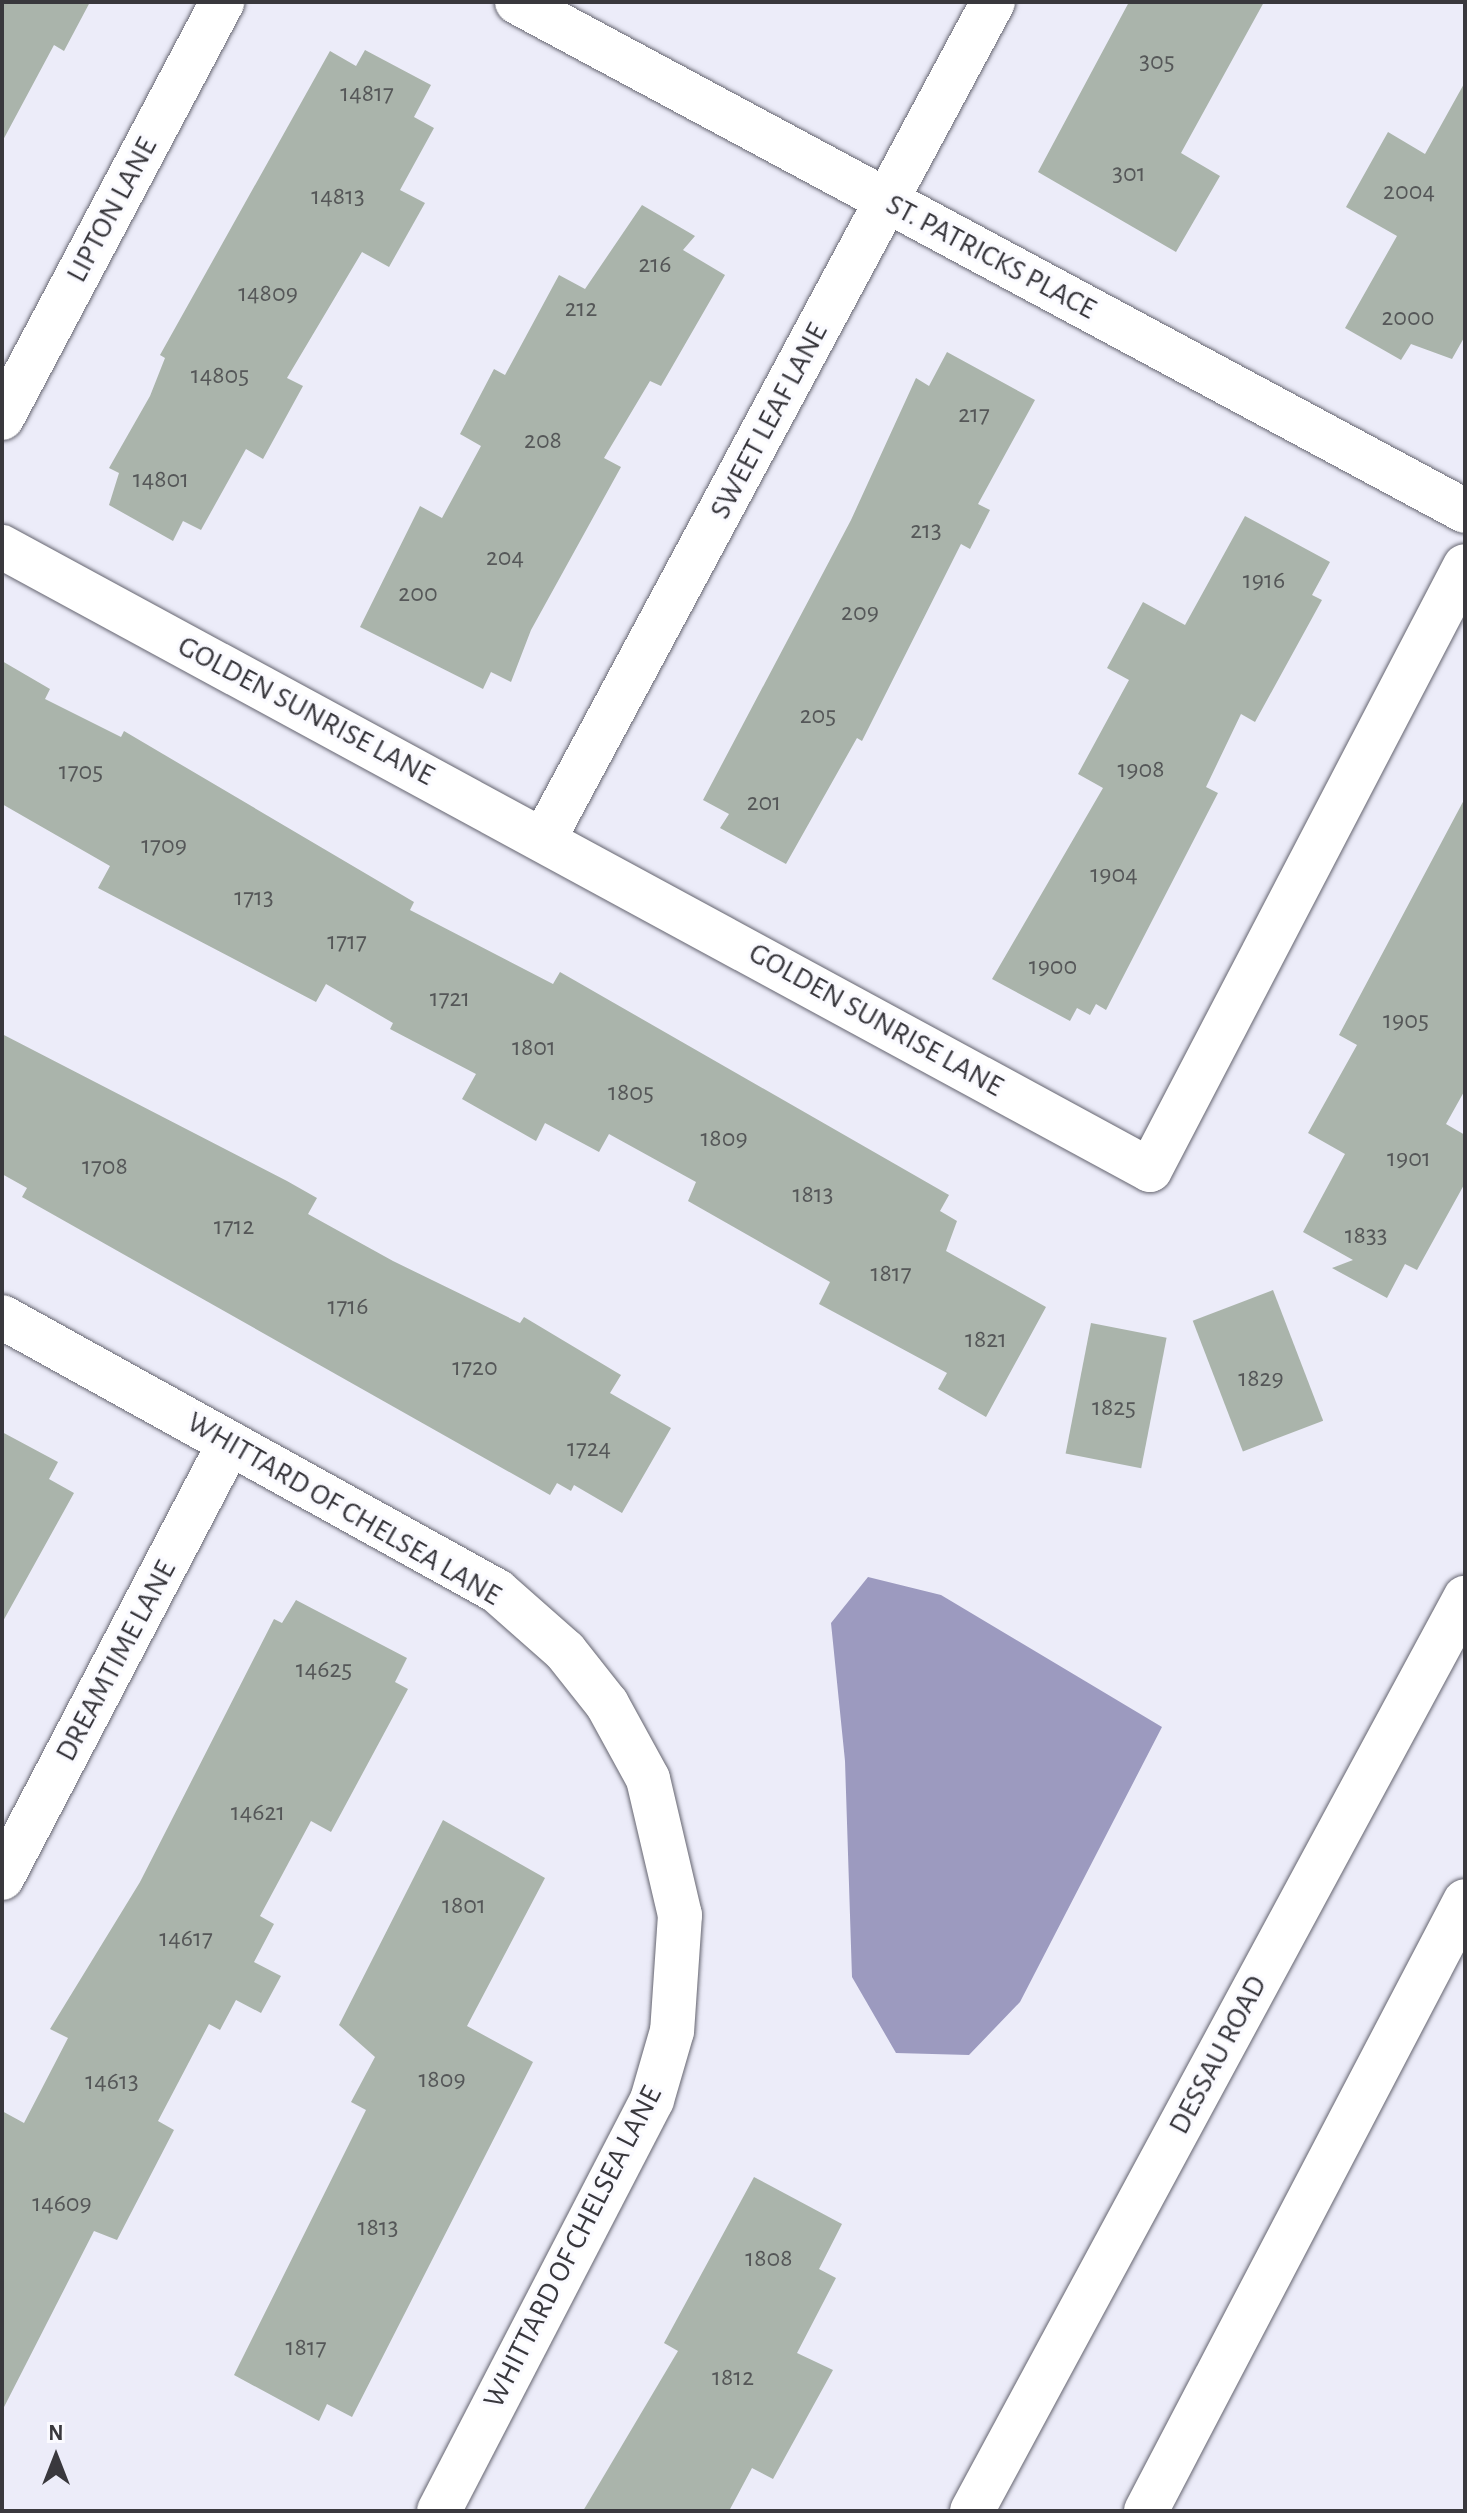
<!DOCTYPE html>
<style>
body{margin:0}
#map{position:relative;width:1467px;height:2513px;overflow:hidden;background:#ececf9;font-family:"Alegreya Sans",sans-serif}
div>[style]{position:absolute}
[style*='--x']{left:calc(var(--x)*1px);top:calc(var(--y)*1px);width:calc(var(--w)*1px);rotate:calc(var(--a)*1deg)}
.water>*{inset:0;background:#9c9abf}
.building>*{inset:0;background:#aab4ab;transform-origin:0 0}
.roads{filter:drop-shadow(0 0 2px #656570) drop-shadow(0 0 2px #656570)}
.street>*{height:44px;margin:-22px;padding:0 22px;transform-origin:22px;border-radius:22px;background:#fff}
.primary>*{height:44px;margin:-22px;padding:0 22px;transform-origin:22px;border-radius:22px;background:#fff}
span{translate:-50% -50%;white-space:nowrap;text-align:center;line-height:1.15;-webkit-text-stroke:6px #fafaff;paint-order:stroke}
.number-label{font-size:26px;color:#555758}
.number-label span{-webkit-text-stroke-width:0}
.street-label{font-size:30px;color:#39383d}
.frame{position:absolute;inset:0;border:4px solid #39383d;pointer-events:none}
.north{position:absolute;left:16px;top:2417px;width:80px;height:80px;-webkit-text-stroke:6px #fafaff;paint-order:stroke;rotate:0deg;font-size:22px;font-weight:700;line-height:32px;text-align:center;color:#39383d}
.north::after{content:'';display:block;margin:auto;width:28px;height:36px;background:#39383d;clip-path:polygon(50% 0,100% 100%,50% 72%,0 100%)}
</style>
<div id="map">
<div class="water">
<div style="clip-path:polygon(868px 1577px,941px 1595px,1162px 1727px,1020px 2002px,969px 2055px,896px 2053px,852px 1977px,845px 1761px,831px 1623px)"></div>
</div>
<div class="building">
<div style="clip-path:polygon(2px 2px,90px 2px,64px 51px,54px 45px,2px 142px)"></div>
<div style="clip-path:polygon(1129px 2px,1264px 2px,1181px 153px,1220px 176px,1176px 252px,1038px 172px)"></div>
<div style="clip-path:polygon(365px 50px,431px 85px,414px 117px,434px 128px,400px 190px,425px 203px,389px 267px,362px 252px,287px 378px,303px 386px,263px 459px,246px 449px,201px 530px,183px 521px,173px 541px,109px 505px,119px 473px,109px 468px,150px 396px,165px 358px,160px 355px,330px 51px,356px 66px)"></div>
<div style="clip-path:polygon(1465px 82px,1465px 336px,1452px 359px,1411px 344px,1401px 360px,1345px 328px,1397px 236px,1346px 207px,1388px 132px,1425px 154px)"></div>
<div style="clip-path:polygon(642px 205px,695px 236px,683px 250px,725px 275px,661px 386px,650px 381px,604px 458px,621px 467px,531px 630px,511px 682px,491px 672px,483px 689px,360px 627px,420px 506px,442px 518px,481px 446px,460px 434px,494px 369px,505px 375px,559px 275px,585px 289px)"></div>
<div style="clip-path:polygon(947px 352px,1035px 400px,978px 504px,990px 510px,970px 549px,961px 544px,862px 741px,857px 738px,786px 864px,720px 828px,729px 814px,703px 800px,851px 520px,916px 378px,929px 386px)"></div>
<div style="clip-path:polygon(1245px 516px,1330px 562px,1312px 595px,1322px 600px,1255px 722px,1241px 714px,1206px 787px,1218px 793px,1106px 1010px,1096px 1004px,1090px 1015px,1077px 1008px,1070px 1021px,992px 979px,1103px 788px,1078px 774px,1129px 680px,1107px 668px,1143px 602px,1185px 625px)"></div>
<div style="clip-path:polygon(2px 661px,50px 689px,45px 699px,121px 737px,124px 731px,414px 902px,410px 910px,553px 984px,560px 972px,949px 1195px,940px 1211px,957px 1221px,946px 1251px,1046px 1307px,986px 1417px,938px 1389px,947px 1373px,819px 1304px,830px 1282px,688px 1201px,696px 1182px,609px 1134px,599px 1152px,545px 1123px,536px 1141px,462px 1099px,476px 1074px,390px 1029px,393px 1023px,326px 984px,316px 1002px,98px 888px,110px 866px,2px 804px)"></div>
<div style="clip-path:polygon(1465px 798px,1465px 1090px,1446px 1124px,1465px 1135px,1465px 1183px,1417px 1270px,1405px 1264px,1387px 1298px,1332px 1268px,1353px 1260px,1303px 1232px,1345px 1154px,1308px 1133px,1357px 1045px,1339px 1035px)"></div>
<div style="clip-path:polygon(2px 1034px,287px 1181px,317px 1198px,308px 1214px,393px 1261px,520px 1323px,524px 1317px,621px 1375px,610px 1393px,671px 1428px,622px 1513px,574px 1485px,571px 1491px,557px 1483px,550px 1495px,22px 1197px,27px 1188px,2px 1174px)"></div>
<div style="left:1273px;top:1290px;width:140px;height:86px;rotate:69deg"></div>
<div style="left:1091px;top:1323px;width:77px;height:133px;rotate:11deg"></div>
<div style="clip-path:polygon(2px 1432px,58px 1462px,49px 1479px,74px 1493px,2px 1623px)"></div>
<div style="clip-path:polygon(296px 1600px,407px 1658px,395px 1682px,408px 1689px,331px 1832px,311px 1821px,260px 1916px,274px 1924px,254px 1962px,281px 1976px,261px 2013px,236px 2000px,220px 2030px,209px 2024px,158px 2121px,174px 2130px,117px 2240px,94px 2231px,2px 2411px,2px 2111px,24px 2123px,68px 2038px,50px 2029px,140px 1882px,274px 1619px,282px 1623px)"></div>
<div style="clip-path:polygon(443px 1820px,545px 1878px,467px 2026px,533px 2062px,352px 2417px,327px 2404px,319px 2421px,234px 2375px,366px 2110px,351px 2102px,375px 2057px,339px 2025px)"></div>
<div style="clip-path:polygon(754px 2177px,842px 2224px,819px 2269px,836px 2278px,797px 2353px,833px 2370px,773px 2479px,752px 2468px,729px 2511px,583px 2511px,678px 2351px,664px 2343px)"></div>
</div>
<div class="roads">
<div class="street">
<div style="--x:517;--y:2;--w:1076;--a:28.23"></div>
<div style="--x:2;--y:418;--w:471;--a:-62.1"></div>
<div style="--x:2;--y:547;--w:1306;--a:28.49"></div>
<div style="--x:1150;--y:1170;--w:681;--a:-62.46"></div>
<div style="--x:544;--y:839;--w:950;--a:-61.79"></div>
<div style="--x:2;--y:1317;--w:566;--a:28.97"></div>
<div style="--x:497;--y:1591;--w:91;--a:41.4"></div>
<div style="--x:565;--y:1651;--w:68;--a:51.6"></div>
<div style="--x:607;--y:1704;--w:85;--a:61.3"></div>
<div style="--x:648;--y:1779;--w:140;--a:76.8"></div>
<div style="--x:680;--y:1915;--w:116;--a:93.9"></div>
<div style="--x:672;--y:2031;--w:72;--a:106.2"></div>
<div style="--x:652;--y:2100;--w:463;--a:117.4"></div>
<div style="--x:2;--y:1878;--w:491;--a:-62.4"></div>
</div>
<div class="primary">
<div style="--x:972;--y:2511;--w:1038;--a:-61.63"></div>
<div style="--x:1146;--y:2511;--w:688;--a:-62.39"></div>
</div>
</div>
<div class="number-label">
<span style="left:1157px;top:62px">305</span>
<span style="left:367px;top:94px">14817</span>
<span style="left:1129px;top:174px">301</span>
<span style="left:1409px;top:192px">2004</span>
<span style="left:338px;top:197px">14813</span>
<span style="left:655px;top:265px">216</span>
<span style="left:268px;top:294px">14809</span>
<span style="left:581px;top:309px">212</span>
<span style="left:1408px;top:318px">2000</span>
<span style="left:220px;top:376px">14805</span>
<span style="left:974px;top:415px">217</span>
<span style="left:543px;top:441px">208</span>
<span style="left:161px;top:480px">14801</span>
<span style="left:926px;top:531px">213</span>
<span style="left:505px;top:558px">204</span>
<span style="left:1264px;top:581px">1916</span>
<span style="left:418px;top:594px">200</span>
<span style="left:860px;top:613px">209</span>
<span style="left:818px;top:716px">205</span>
<span style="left:1141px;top:770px">1908</span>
<span style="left:81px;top:772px">1705</span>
<span style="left:764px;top:803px">201</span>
<span style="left:164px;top:846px">1709</span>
<span style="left:1114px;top:875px">1904</span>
<span style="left:254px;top:898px">1713</span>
<span style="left:347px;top:942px">1717</span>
<span style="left:1053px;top:967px">1900</span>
<span style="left:450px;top:999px">1721</span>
<span style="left:1406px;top:1021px">1905</span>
<span style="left:534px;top:1048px">1801</span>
<span style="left:631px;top:1093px">1805</span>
<span style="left:724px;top:1139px">1809</span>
<span style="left:1409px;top:1159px">1901</span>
<span style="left:105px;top:1167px">1708</span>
<span style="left:813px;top:1195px">1813</span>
<span style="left:234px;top:1227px">1712</span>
<span style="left:1366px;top:1236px">1833</span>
<span style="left:891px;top:1274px">1817</span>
<span style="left:348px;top:1307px">1716</span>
<span style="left:986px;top:1340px">1821</span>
<span style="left:475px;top:1368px">1720</span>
<span style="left:1261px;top:1379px">1829</span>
<span style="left:1114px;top:1408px">1825</span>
<span style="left:589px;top:1449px">1724</span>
<span style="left:324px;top:1670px">14625</span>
<span style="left:258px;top:1813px">14621</span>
<span style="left:464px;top:1906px">1801</span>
<span style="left:186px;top:1939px">14617</span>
<span style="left:442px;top:2080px">1809</span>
<span style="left:112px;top:2082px">14613</span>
<span style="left:62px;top:2204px">14609</span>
<span style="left:378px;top:2228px">1813</span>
<span style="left:769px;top:2259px">1808</span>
<span style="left:306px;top:2348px">1817</span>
<span style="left:733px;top:2378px">1812</span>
</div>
<div class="street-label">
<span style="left:112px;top:210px;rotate:-62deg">LIPTON LANE</span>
<span style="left:991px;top:257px;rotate:28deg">ST. PATRICKS PLACE</span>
<span style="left:769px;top:421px;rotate:-62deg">SWEET LEAF LANE</span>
<span style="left:306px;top:711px;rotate:28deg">GOLDEN SUNRISE LANE</span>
<span style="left:876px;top:1020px;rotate:29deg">GOLDEN SUNRISE LANE</span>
<span style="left:344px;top:1509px;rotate:30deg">WHITTARD OF CHELSEA LANE</span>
<span style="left:116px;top:1661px;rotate:-62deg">DREAMTIME LANE</span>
<span style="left:1218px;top:2055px;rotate:-62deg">DESSAU ROAD</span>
<span style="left:573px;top:2247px;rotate:-63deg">WHITTARD OF CHELSEA LANE</span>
</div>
<div class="frame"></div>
<div class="north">N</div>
</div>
